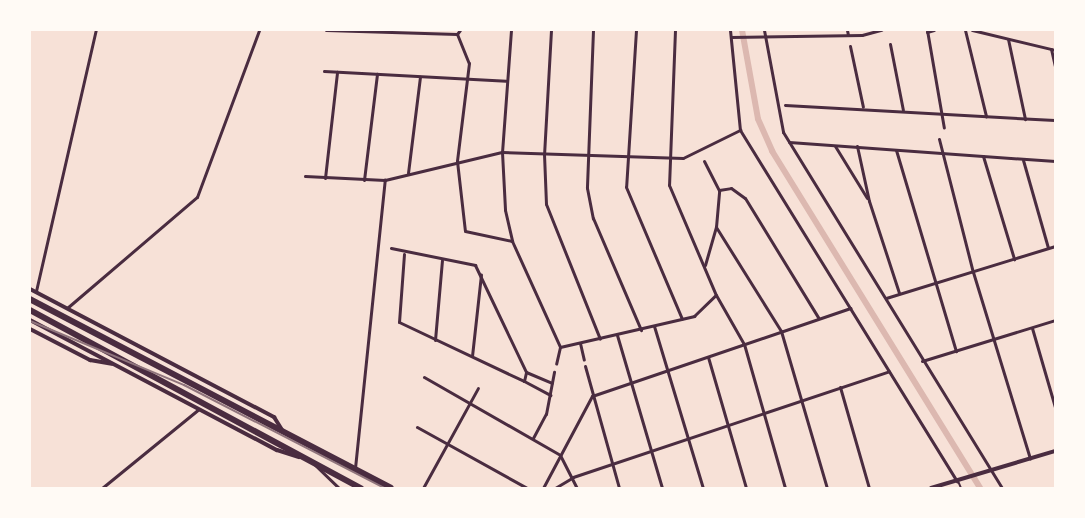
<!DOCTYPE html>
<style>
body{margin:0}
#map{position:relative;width:1085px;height:518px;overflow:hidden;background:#f7e1d7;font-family:"Open Sans",sans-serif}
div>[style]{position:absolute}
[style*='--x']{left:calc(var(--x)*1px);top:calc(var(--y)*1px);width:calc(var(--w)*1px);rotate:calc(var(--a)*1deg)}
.canal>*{height:6px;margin:-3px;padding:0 3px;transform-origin:3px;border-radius:3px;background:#dcb8b0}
.service>*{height:2px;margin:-1px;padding:0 1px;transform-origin:1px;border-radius:1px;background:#4a2c40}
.minor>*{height:3px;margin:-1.5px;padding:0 1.5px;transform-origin:1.5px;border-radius:1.5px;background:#4a2c40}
.tertiary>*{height:4px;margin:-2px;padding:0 2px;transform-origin:2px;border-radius:2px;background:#4a2c40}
.trunk>*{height:5.5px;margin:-2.75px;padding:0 2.75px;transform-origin:2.75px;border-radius:2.75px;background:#4a2c40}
.rail>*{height:2px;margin:-1px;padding:0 1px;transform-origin:1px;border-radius:1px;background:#8f747c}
span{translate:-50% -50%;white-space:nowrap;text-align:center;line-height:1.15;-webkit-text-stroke:4px #fffaf5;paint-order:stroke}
.frame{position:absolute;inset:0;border:31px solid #fffaf5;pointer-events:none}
</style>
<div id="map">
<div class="canal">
<div style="--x:742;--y:30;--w:90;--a:79.8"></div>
<div style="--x:758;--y:119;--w:35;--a:66"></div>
<div style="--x:772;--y:151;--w:396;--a:58.3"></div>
</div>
<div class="service">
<div style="--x:958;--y:481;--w:8;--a:67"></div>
</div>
<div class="minor">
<div style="--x:326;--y:30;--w:131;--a:1.7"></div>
<div style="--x:460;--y:30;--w:5;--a:127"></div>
<div style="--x:457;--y:34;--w:31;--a:68"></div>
<div style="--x:469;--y:63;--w:99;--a:97"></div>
<div style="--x:457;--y:161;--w:70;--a:83.5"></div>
<div style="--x:465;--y:231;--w:48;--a:12"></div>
<div style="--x:511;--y:30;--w:122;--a:94.2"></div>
<div style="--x:502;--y:152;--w:58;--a:87"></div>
<div style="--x:505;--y:210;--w:32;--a:77"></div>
<div style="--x:512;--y:241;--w:116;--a:65.6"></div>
<div style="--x:560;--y:347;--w:17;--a:103"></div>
<div style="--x:551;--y:30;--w:124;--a:93.2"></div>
<div style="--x:544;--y:154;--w:50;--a:87.7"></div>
<div style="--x:546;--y:204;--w:145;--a:68.2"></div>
<div style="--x:593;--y:30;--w:158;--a:92.2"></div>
<div style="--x:587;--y:188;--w:31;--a:79"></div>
<div style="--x:593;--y:218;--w:122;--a:66.8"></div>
<div style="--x:636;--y:30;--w:157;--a:93.6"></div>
<div style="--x:626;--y:187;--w:143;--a:67"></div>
<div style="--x:675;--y:30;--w:155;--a:92.2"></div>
<div style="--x:669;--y:185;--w:120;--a:66.9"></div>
<div style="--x:716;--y:295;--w:56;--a:60.3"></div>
<div style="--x:744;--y:344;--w:150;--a:74.1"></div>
<div style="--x:730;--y:30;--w:100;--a:84.3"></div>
<div style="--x:764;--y:30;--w:104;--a:79.4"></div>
<div style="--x:783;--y:132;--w:418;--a:58.4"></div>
<div style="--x:847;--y:30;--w:5;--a:79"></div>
<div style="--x:927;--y:30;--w:99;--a:80.2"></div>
<div style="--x:965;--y:30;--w:89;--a:76.3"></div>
<div style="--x:972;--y:30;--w:85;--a:13.5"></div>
<div style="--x:927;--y:32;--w:7;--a:-16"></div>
<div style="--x:731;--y:37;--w:131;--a:-0.9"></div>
<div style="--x:862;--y:35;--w:20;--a:-15"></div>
<div style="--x:1008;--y:39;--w:82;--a:78"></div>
<div style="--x:890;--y:44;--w:67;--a:78.9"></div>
<div style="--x:850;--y:46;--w:62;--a:78"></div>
<div style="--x:1051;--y:49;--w:17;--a:77"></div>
<div style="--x:324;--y:71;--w:182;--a:3.1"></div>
<div style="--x:785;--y:105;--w:270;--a:3.2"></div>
<div style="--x:740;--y:130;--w:413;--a:58.3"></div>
<div style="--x:939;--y:139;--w:137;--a:75.7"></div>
<div style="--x:973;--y:272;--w:195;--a:73"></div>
<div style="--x:789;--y:142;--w:267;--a:4.1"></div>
<div style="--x:835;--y:146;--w:61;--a:58.4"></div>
<div style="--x:857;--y:146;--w:56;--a:77.7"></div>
<div style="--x:869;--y:201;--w:97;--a:71.9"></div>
<div style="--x:896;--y:150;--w:210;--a:73.4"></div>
<div style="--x:983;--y:156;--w:108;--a:73.2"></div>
<div style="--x:1023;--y:160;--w:91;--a:74.1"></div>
<div style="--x:704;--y:161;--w:33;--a:63"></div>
<div style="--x:408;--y:173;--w:97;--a:-82.9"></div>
<div style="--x:305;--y:176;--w:80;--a:2.9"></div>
<div style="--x:385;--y:180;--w:120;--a:-13.5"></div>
<div style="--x:502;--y:152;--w:181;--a:1.9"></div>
<div style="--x:683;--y:158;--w:64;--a:-26.2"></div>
<div style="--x:325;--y:178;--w:107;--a:-83.5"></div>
<div style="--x:364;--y:180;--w:107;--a:-83"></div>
<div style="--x:719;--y:190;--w:12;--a:-9"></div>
<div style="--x:731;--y:188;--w:17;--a:36"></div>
<div style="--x:745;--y:198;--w:140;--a:58.5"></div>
<div style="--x:716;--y:227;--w:123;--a:58"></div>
<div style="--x:781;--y:331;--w:164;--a:73.7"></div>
<div style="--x:391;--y:248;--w:86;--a:11.4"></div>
<div style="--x:475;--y:265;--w:119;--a:64.5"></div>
<div style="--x:404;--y:254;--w:68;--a:94.2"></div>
<div style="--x:399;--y:322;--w:138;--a:25.3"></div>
<div style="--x:524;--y:381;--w:9;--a:-77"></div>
<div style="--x:705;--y:265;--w:40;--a:-74"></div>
<div style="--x:716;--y:227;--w:37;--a:-85"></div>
<div style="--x:36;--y:291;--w:268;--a:-77.1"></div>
<div style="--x:886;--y:298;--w:177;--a:-17.1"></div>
<div style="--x:67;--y:308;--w:171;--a:-40.5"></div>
<div style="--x:197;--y:197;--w:178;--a:-69.6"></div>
<div style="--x:654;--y:326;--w:169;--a:73.2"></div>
<div style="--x:1032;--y:328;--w:82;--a:73.8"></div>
<div style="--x:617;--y:335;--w:159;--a:73.6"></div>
<div style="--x:435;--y:340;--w:80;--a:-85"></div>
<div style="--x:580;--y:343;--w:17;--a:77"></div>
<div style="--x:560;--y:347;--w:138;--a:-13"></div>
<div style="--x:694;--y:316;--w:30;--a:-44"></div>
<div style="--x:472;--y:356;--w:82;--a:-83.7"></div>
<div style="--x:708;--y:357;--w:136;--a:73.8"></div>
<div style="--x:922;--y:361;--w:139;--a:-17.1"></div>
<div style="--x:585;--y:366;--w:127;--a:74.4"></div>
<div style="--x:526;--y:372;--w:28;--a:23"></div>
<div style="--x:424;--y:377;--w:157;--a:29.8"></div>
<div style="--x:560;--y:455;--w:37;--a:63"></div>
<div style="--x:524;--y:381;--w:30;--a:28"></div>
<div style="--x:840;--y:387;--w:105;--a:74"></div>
<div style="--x:417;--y:427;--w:126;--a:29"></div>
<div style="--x:533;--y:438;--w:27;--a:-62"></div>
<div style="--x:546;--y:414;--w:43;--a:-79.2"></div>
<div style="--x:315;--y:465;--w:33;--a:44"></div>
<div style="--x:355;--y:468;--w:290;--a:-84.1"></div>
<div style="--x:102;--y:488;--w:125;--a:-39.2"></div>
<div style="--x:423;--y:488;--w:114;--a:-61.2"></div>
<div style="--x:543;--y:488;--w:104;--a:-62"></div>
<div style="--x:592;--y:396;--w:273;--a:-18.8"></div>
<div style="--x:555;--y:488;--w:21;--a:-31"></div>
<div style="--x:573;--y:477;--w:333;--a:-18.5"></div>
</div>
<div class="tertiary">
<div style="--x:30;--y:289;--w:276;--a:27.7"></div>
<div style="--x:274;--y:417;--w:15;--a:58"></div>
<div style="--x:30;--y:320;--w:279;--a:27.8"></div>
<div style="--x:277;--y:450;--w:23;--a:18"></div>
<div style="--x:30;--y:329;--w:68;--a:27.3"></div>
<div style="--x:90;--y:360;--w:22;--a:10"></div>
<div style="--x:931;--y:488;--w:129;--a:-16.6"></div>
</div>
<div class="trunk">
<div style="--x:30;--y:299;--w:407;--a:27.6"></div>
<div style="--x:30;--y:310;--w:376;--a:28.3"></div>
</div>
<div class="rail">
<div style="--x:30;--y:321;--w:167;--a:22.6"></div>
<div style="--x:184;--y:385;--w:225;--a:27.2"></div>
</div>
<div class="frame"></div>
</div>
